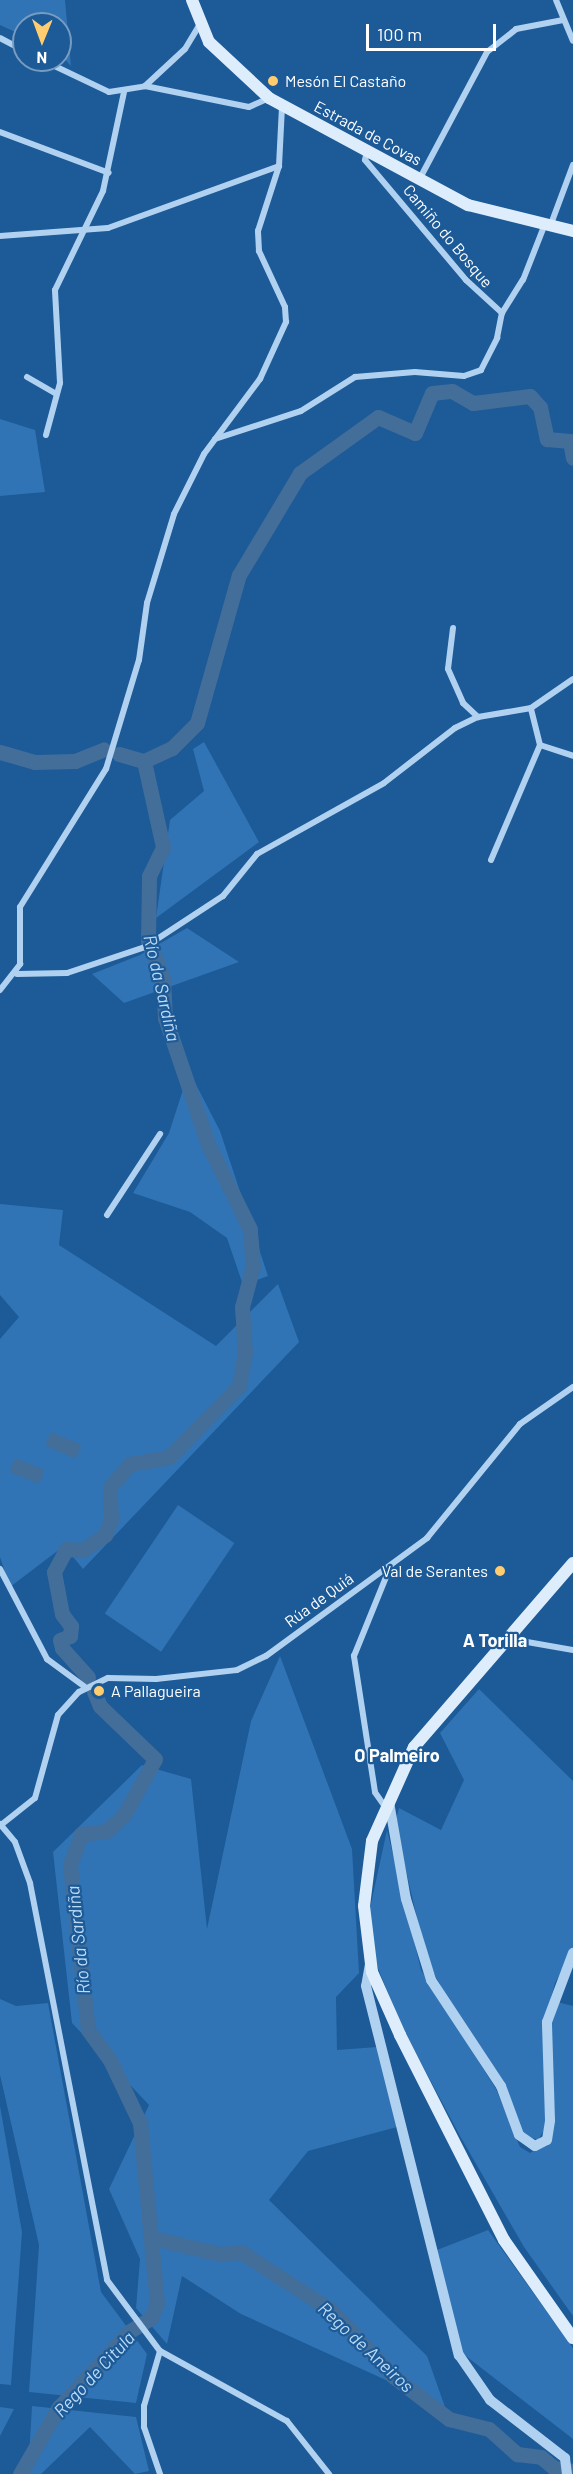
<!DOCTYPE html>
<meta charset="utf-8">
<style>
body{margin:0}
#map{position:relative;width:573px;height:2474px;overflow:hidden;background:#1c5a98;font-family:Barlow,sans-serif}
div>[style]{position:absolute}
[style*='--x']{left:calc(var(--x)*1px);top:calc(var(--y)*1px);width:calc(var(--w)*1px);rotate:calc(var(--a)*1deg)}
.green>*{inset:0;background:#3074b5;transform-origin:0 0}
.water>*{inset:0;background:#436e9a;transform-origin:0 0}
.river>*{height:15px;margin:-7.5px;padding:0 7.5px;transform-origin:7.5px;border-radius:7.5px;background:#436e9a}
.minor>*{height:6px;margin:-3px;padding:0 3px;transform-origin:3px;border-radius:3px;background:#b1d1f0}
.tertiary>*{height:10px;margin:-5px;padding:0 5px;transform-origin:5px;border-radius:5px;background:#b1d1f0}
.secondary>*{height:12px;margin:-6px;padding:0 6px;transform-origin:6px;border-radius:6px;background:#deedfb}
.dots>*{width:16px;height:16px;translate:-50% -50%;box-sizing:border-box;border:3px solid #1c5a98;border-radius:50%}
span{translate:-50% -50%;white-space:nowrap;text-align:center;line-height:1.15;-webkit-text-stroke:4.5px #1c5a98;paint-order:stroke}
.poi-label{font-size:16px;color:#fff}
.left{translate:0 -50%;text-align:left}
.right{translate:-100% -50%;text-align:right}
.street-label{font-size:16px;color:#fff}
.water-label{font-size:18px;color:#bddbf6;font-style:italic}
.neighbourhood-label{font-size:18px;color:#fff;font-weight:700}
.north{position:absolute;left:12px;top:12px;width:60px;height:60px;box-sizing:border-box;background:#1c5a98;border:2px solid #779cc1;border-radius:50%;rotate:181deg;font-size:16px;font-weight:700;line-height:24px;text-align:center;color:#fff}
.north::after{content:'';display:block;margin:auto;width:21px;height:27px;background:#ffcc6f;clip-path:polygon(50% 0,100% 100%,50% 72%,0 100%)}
.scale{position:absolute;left:366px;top:24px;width:130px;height:27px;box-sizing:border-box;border:3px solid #fff;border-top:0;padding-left:8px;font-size:18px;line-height:21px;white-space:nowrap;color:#fff;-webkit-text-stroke:4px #1c5a98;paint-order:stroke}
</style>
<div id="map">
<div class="green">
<div style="clip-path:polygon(0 0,65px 0,71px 66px,60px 54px,60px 24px,24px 24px,24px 36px,0 25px)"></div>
<div style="clip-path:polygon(0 419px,35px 430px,45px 492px,0 496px)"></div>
<div style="clip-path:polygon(204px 742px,259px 842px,156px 918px,170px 820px,204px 791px,193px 749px)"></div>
<div style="clip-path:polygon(187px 928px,239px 962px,124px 1003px,92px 974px,140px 955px)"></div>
<div style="clip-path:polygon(189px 1071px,220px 1131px,268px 1276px,243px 1285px,227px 1238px,190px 1212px,133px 1193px,169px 1133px)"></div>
<div style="clip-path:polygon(0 1204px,63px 1210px,59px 1245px,216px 1346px,278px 1284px,299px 1342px,83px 1569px,64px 1546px,10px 1587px,0 1557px,0 1339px,19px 1317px,0 1295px)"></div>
<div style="left:178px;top:1505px;width:68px;height:131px;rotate:34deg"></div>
<div style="clip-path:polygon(280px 1656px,352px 1849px,359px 1973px,336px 1997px,337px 2050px,377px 2047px,397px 2127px,308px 2151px,269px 2200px,427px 2356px,445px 2407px,241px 2314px,182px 2276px,167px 2344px,136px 2308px,140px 2259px,109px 2189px,149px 2105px,72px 2023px,53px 1852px,142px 1765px,191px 1779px,207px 1929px,251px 1721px)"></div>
<div style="clip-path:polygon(479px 1689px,573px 1781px,573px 1950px,555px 1983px,543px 2026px,548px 2124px,538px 2140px,523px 2134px,427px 1961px,395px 1823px,399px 1808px,441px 1830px,464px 1780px,440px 1733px)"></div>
<div style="clip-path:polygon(387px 1830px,421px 1970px,496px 2089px,520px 2147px,530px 2153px,550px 2142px,549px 2027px,557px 2002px,573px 2006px,573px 2316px,524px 2247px,460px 2136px,402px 2027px,375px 1961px,369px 1913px)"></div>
<div style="clip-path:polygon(0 1999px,16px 2006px,48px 2003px,101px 2292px,147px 2354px,136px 2403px,29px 2392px,39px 2245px,0 2075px)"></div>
<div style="clip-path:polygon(0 2106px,22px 2232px,11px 2385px,0 2384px)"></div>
<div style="clip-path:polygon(488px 2230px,573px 2348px,573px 2439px,462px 2353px,437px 2250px)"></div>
<div style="clip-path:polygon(32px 2406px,136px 2417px,149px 2471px,135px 2474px,90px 2427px,41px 2474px,28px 2474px)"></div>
<div style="clip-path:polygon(0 2407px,14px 2409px,0 2436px)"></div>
</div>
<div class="water">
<div style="left:51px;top:1432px;width:33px;height:15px;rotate:23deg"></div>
<div style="left:15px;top:1458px;width:32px;height:15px;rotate:22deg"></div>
</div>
<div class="river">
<div style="--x:0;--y:752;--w:36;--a:16"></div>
<div style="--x:35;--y:762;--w:40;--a:-1.4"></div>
<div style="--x:75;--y:761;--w:31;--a:-22"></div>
<div style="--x:119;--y:754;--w:26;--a:16"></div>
<div style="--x:88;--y:1677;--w:39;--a:-132"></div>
<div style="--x:62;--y:1648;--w:8;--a:-104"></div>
<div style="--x:60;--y:1640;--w:11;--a:-22"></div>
<div style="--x:70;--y:1636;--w:10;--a:-84"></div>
<div style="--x:71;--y:1626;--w:15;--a:-127"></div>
<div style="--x:62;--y:1614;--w:43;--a:-100.8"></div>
<div style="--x:54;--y:1572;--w:26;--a:-62"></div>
<div style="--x:66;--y:1549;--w:17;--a:3"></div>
<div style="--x:83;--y:1550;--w:27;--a:-34"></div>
<div style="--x:105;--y:1535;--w:17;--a:-69"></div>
<div style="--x:111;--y:1519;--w:32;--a:-92"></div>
<div style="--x:110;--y:1487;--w:30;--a:-49"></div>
<div style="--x:130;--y:1464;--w:40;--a:-10"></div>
<div style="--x:169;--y:1457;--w:100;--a:-45.4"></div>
<div style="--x:239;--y:1386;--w:34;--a:-80"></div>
<div style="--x:245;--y:1353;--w:46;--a:-93.7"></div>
<div style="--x:242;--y:1307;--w:42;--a:-75"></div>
<div style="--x:253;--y:1266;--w:37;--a:-95"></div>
<div style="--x:250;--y:1229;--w:95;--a:-116.3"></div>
<div style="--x:208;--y:1144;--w:133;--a:-108.8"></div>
<div style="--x:165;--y:1018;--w:40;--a:-92.9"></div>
<div style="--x:163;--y:978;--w:40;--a:-112"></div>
<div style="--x:148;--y:941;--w:65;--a:-89.1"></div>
<div style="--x:149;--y:876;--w:32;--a:-64"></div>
<div style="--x:163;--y:847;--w:88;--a:-102.5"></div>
<div style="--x:144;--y:761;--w:31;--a:-25"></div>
<div style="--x:172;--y:748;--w:35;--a:-45"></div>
<div style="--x:197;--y:723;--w:154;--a:-74.2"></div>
<div style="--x:239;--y:575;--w:119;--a:-59.1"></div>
<div style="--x:300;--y:473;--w:96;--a:-35.7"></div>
<div style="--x:378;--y:417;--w:40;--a:23.4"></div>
<div style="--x:415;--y:433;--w:43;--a:-67"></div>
<div style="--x:432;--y:393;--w:20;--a:-6"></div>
<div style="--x:452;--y:391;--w:24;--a:30"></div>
<div style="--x:473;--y:403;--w:57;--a:-7"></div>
<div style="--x:530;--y:396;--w:15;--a:48"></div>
<div style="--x:540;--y:407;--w:33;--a:78"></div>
<div style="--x:547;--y:439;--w:23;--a:5"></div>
<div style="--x:570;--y:441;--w:17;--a:80"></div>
<div style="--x:152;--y:2238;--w:71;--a:13.1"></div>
<div style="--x:221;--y:2254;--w:20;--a:-6"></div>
<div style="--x:241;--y:2252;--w:107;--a:32.8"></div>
<div style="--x:331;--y:2310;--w:91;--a:46.8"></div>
<div style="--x:393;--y:2376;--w:71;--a:37.5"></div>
<div style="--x:449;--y:2419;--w:41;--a:14"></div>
<div style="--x:489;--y:2429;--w:38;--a:42"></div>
<div style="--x:517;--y:2454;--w:24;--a:7"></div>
<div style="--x:541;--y:2457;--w:17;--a:40"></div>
<div style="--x:554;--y:2468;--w:19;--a:9"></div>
<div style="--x:20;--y:2474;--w:78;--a:-59.8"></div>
<div style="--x:59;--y:2407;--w:104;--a:-46.9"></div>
<div style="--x:130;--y:2331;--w:25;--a:-32"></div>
<div style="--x:151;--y:2318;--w:16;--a:-68"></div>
<div style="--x:157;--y:2303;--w:181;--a:-95.4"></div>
<div style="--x:140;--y:2123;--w:70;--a:-115.5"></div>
<div style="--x:110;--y:2060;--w:37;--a:-126"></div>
<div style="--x:88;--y:2030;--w:166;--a:-96.2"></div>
<div style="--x:70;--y:1865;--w:33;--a:-70"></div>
<div style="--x:81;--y:1834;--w:26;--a:-7"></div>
<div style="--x:107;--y:1831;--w:23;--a:-43"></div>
<div style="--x:124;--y:1815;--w:64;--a:-61"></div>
<div style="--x:155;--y:1759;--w:76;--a:-136.1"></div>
<div style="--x:100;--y:1706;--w:15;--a:-113"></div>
</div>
<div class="minor">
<div style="--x:556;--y:0;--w:44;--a:67.5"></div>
<div style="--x:0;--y:38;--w:27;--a:28"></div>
<div style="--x:42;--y:60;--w:74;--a:25.5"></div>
<div style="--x:109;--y:92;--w:36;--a:-9"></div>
<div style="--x:145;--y:86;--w:106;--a:11.4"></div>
<div style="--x:249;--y:107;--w:22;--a:-24"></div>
<div style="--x:145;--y:86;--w:54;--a:-42.8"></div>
<div style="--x:185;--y:49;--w:27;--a:-59"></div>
<div style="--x:0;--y:132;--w:116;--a:20.6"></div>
<div style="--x:367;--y:150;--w:10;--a:101"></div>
<div style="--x:365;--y:160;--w:157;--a:49.9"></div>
<div style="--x:466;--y:280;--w:49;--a:42.5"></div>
<div style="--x:502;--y:313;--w:39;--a:-58"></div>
<div style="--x:523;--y:280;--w:60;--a:-68.6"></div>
<div style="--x:419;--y:180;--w:145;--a:-62"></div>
<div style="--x:487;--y:52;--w:37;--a:-38"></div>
<div style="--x:516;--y:29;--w:48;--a:-10.8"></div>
<div style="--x:551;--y:224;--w:63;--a:-69.6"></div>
<div style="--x:0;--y:236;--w:108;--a:-4.2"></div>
<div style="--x:108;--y:228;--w:182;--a:-19.9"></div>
<div style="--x:27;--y:377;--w:34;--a:30"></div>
<div style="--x:46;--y:435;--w:54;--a:-74.9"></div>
<div style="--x:60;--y:383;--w:93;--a:-93.1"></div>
<div style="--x:55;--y:290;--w:110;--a:-64.1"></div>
<div style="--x:103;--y:191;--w:101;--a:-78"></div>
<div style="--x:215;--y:439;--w:90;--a:-18"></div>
<div style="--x:301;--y:411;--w:64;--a:-32.2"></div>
<div style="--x:355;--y:377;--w:60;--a:-4.8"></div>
<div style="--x:415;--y:372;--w:49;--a:4.7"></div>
<div style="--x:464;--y:376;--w:18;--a:-19"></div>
<div style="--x:481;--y:370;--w:36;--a:-63"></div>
<div style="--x:497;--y:338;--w:25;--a:-79"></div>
<div style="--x:453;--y:628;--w:41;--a:97"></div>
<div style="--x:448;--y:669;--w:37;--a:66"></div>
<div style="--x:463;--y:703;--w:21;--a:43"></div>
<div style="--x:540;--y:745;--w:35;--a:18"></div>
<div style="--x:491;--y:860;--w:125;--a:-66.9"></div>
<div style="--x:540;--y:745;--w:38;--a:-104"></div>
<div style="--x:17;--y:974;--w:50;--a:-1.1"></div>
<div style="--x:67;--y:973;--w:82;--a:-18.4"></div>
<div style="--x:145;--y:947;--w:93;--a:-33.2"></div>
<div style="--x:223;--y:896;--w:54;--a:-51"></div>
<div style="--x:257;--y:854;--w:145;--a:-29.2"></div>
<div style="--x:384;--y:783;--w:90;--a:-37.8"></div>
<div style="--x:455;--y:728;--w:25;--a:-26"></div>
<div style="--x:478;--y:717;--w:54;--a:-9.6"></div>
<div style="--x:531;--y:708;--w:51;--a:-34.6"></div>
<div style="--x:0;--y:990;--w:33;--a:-52"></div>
<div style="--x:20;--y:964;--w:57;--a:-90"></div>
<div style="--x:20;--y:907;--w:163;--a:-58.1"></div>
<div style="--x:106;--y:769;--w:114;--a:-73.2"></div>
<div style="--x:139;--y:660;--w:58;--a:-82"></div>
<div style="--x:147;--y:603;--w:93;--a:-73.1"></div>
<div style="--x:174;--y:514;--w:67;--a:-63.4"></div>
<div style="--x:204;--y:454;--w:94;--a:-53.3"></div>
<div style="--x:260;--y:379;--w:63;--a:-65.5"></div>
<div style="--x:286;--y:322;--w:15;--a:-94"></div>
<div style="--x:285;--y:307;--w:62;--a:-114.9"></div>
<div style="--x:259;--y:251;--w:20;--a:-93"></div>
<div style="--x:258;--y:231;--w:68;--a:-72.1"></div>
<div style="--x:279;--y:166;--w:60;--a:-87.1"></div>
<div style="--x:107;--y:1215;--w:97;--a:-56.8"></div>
<div style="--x:0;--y:1569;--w:102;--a:62.4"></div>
<div style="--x:47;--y:1659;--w:47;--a:36.4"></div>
<div style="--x:510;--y:1639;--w:64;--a:9.9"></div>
<div style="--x:386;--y:1808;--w:19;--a:-125"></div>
<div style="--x:375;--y:1792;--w:138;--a:-98.8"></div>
<div style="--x:354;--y:1656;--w:98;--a:-67.9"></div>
<div style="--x:0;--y:1824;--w:23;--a:50"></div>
<div style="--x:15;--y:1842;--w:44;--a:69.9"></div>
<div style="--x:30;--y:1883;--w:404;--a:79"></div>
<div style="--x:107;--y:2280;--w:89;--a:53.3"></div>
<div style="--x:160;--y:2351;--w:145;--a:28.9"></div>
<div style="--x:287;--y:2421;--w:68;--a:51.6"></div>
<div style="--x:1;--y:1825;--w:43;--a:-38.5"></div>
<div style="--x:35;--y:1798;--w:86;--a:-74.5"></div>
<div style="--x:58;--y:1715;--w:31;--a:-48"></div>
<div style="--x:79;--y:1692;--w:32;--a:-26"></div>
<div style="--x:108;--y:1678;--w:48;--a:1.2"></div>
<div style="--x:156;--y:1679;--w:81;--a:-6.3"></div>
<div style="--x:237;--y:1670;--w:32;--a:-26"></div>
<div style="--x:266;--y:1656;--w:200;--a:-36.2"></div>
<div style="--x:427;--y:1538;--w:147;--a:-50.8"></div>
<div style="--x:520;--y:1424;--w:65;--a:-34.9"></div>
<div style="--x:160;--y:2351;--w:57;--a:106.2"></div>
<div style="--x:144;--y:2406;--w:21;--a:90"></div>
<div style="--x:144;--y:2427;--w:50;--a:71.2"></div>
</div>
<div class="tertiary">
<div style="--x:389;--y:1802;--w:98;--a:80.1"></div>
<div style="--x:406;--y:1899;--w:85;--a:72.8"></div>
<div style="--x:431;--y:1980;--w:127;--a:56.6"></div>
<div style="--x:501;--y:2086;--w:52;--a:69.8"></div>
<div style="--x:519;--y:2135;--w:19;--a:35"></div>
<div style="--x:535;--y:2146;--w:13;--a:-27"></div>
<div style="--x:547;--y:2140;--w:20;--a:-81"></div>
<div style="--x:550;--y:2120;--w:98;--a:-91.8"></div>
<div style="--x:547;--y:2022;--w:74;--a:-69.4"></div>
<div style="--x:370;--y:1964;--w:22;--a:100"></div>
<div style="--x:366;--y:1986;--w:381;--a:75.9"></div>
<div style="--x:459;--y:2355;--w:55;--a:55.4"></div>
<div style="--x:490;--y:2400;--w:95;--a:37.7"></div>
<div style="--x:565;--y:2458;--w:16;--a:83"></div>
</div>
<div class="secondary">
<div style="--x:192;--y:0;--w:45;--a:68"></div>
<div style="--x:209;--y:42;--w:82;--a:43"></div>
<div style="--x:269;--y:98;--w:226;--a:28.3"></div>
<div style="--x:468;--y:205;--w:108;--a:13.9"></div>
<div style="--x:573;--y:1563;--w:243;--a:130.8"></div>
<div style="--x:414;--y:1747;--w:103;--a:114.1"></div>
<div style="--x:372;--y:1841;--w:65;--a:97"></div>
<div style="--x:364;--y:1906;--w:66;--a:83.1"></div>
<div style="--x:372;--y:1972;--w:69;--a:66"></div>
<div style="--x:400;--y:2035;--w:230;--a:63.1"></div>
<div style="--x:504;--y:2240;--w:120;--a:54.9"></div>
</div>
<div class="dots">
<div style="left:273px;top:81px;background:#ffcc6f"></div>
<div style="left:500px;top:1571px;background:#ffcc6f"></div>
<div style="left:99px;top:1691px;background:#ffcc6f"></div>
</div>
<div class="poi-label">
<span class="left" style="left:285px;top:81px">Mesón El Castaño</span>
<span class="right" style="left:488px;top:1571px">Val de Serantes</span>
<span class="left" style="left:111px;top:1691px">A Pallagueira</span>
</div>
<div class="street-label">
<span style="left:368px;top:133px;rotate:28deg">Estrada de Covas</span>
<span style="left:448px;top:236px;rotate:50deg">Camiño do Bosque</span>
<span style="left:319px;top:1600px;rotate:-36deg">Rúa de Quiá</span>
</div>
<div class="water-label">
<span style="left:162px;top:988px;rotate:77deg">Río da Sardiña</span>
<span style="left:78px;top:1940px;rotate:-96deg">Río da Sardiña</span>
<span style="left:366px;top:2347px;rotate:43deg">Rego de Aneiros</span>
<span style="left:94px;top:2374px;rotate:-47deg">Rego de Citula</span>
</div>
<div class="neighbourhood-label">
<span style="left:495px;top:1640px">A Torilla</span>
<span style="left:397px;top:1755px">O Palmeiro</span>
</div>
<div class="north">N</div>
<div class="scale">100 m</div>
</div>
